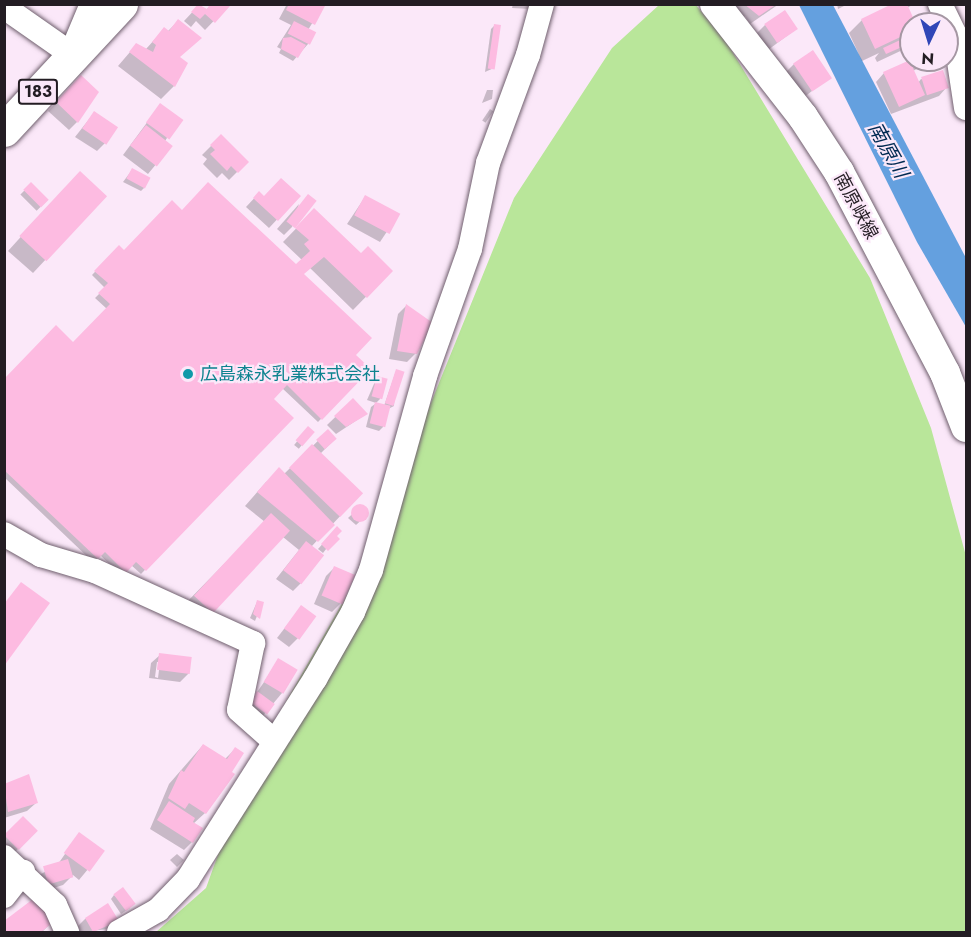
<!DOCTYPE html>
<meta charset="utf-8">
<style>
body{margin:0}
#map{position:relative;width:971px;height:937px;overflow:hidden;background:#fbe8f9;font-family:Jost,"Noto Sans JP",sans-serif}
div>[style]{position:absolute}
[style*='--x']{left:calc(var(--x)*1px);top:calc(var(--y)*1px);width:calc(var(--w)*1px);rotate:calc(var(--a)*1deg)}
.green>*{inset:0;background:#b9e69a}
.water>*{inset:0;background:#64a0df}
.shadow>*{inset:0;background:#0003;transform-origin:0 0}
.building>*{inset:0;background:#fdbbe1;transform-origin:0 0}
.round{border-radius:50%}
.roads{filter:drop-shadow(0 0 2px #6f5f6d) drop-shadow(0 0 2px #6f5f6d)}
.minor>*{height:24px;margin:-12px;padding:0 12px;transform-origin:12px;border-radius:12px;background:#fff}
.major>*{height:30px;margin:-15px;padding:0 15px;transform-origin:15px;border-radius:15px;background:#fff}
.highway>*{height:33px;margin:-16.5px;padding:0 16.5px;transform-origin:16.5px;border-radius:16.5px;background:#fff}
.dots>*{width:16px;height:16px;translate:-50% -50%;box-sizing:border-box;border:3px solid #fbe8f9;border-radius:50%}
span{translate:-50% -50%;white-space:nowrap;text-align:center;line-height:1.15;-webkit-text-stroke:4.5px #fbe8f9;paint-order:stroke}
.shield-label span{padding:2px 4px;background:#fbe8f9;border:2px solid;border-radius:4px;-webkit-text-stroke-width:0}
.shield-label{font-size:16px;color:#231d23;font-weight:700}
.street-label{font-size:18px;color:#231d23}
.culture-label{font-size:18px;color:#0d838f}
.left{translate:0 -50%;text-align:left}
.water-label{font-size:20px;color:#002a52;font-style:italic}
.frame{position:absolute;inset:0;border:6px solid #231d23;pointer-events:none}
.north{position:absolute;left:899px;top:12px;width:60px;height:60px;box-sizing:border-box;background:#fbe8f9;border:2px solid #a597a3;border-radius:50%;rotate:184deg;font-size:16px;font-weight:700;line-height:24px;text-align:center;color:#231d23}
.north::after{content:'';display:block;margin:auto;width:21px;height:27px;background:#3046b7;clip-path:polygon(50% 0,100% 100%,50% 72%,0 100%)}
</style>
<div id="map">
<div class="green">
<div style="clip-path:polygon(659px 5px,696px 5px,727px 43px,870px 278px,931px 428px,966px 556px,966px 932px,156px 932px,206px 888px,251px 763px,368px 558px,514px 198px,612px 48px)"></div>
</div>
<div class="water">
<div style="clip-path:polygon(799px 5px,833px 5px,966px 258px,966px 327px,917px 242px)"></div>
</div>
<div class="shadow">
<div style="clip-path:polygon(212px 4px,228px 6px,205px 30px,196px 21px,191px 27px,184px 21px,199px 5px,206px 10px)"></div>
<div style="clip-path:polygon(287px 4px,324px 4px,308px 30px,308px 44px,293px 61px,279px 53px,281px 49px,277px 47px,291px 25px,279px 19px)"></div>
<div style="clip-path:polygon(513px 4px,535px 4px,531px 9px,512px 8px)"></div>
<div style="clip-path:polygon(732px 4px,779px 4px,750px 24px,745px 16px,741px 20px)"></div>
<div style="clip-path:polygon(837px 4px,848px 4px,838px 9px)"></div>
<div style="clip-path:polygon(895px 4px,914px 4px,907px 8px,914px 24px,908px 37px,911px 36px,911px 46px,877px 62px,875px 58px,879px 53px,862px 61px,849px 33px,862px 20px)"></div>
<div style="clip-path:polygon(934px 15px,931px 21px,919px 24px,923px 20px)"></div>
<div style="clip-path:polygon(178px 21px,179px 58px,186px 64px,174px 86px,161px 99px,118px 66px,136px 45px,146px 49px,164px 29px,167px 32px)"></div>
<div style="clip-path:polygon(495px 25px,494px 68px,485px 72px,491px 29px)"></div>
<div style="clip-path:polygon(765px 25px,796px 29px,768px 50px,757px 33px)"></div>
<div style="clip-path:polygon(914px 60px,937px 60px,931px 66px,929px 62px,913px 71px,918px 83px,921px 79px,947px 87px,939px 96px,891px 114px,876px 82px,884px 73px)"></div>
<div style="clip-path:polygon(794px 64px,830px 77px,803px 98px,786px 72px)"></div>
<div style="clip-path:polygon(73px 85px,77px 122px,69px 130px,48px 111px)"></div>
<div style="clip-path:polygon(487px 90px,493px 90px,492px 99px,482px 103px)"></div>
<div style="clip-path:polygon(160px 105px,167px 138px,165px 141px,171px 146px,148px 174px,123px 155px)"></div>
<div style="left:490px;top:109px;width:4px;height:14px;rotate:34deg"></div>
<div style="clip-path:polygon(94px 113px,105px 143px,97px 151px,75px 137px)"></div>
<div style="clip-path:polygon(221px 136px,247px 162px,229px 180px,222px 173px,217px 178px,203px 164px,207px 159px,202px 155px)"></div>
<div style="clip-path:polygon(132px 170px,145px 187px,141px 191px,123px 182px)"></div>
<div style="left:31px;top:184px;width:23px;height:15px;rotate:45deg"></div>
<div style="clip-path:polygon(67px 186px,105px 196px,33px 273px,8px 251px)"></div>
<div style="clip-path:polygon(259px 193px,264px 198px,299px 196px,269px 228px,246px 207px)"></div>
<div style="clip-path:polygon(365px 197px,398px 215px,380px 242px,347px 224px)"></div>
<div style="clip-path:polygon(299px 204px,292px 227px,284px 235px,277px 229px)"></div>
<div style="clip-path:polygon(314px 210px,361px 255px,391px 271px,353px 310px,310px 268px,303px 274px,354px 355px,369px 369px,318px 422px,282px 388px,272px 399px,291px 418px,141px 574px,131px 565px,121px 575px,100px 555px,93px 562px,4px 477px,4px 381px,73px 344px,107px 309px,95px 298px,105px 288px,92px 275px,119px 247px,124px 252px,182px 212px,295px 267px,302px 260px,283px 242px)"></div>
<div style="clip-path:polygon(406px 306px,416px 353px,407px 362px,389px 359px,398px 314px)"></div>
<div style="clip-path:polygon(396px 371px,394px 406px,388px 409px,383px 427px,379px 431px,366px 427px,371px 407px,375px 404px,384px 406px)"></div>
<div style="clip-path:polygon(377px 377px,380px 399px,376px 403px,367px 400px)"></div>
<div style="clip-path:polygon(353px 400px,366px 414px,336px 434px,327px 425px)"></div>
<div style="left:308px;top:428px;width:6px;height:22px;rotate:39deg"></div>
<div style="clip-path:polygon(328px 431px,335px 439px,320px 454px,361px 494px,311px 547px,301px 583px,293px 591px,276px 579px,299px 550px,283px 537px,211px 612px,181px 608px,265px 522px,245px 506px,266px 482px,284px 474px)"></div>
<div style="clip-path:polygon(361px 506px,367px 515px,356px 525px,348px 518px)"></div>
<div style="clip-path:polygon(337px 528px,340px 531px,323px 553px,318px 549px)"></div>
<div style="clip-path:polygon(335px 567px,340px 604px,332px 612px,314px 604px,326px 576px)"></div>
<div style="clip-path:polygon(257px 602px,262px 603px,255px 621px,250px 618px)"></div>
<div style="clip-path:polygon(301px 607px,298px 638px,289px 647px,277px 638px)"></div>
<div style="clip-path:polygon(evenodd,160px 655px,189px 673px,180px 682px,149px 678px,151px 663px,160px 655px,157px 662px,160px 662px,158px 678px,155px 677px,157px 662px)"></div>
<div style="clip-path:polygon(279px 660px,282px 693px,262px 717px,247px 707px)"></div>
<div style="clip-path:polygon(203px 745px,224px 760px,235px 749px,205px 813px,193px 824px,192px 842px,184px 850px,150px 829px,169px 784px)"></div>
<div style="clip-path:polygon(28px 776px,36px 803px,27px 811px,4px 818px,4px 786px)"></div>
<div style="clip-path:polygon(23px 818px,36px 831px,9px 858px,4px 854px,4px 836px)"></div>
<div style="clip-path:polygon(79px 834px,103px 851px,79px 880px,73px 875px,63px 885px,41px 892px,36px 877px,58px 864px)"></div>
<div style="clip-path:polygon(177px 854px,184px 860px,177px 867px,170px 860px)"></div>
<div style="clip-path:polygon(114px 895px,130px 908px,121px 914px,111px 899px)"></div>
<div style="clip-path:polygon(108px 906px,117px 921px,109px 929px,80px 932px,77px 927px,85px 919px)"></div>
<div style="clip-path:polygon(54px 920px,42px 932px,4px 932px,4px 923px)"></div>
</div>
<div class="building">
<div style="clip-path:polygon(198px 4px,207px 9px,210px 4px,230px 6px,215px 23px,205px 14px,200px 19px,191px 12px)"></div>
<div style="clip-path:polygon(289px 4px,326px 4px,315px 25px,286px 10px)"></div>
<div style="clip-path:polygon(744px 4px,777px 4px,759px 16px)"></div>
<div style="clip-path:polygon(892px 4px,907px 4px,916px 24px,911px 24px,911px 32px,875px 49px,861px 19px)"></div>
<div style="left:785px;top:10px;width:23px;height:25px;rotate:56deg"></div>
<div style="clip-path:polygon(178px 19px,202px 38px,180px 57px,188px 63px,175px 87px,129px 52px,136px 43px,153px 52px,156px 45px,152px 42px,164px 27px,169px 31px)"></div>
<div style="left:294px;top:21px;width:25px;height:14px;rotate:27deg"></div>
<div style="left:494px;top:24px;width:7px;height:45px;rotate:8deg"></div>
<div style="clip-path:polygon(911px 35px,911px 43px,886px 54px,883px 48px)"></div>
<div style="clip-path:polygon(291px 37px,306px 45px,298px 58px,281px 49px,283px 38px)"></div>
<div style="left:813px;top:50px;width:34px;height:24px;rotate:56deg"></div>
<div style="clip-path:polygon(910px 60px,929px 60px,913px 68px,925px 95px,899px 107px,883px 72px)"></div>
<div style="left:943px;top:70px;width:19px;height:23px;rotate:72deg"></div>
<div style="clip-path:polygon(81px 75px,99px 92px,78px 123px,56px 102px)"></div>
<div style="left:160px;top:103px;width:29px;height:24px;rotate:36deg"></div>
<div style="left:94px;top:111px;width:29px;height:21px;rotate:34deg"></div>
<div style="left:146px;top:125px;width:34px;height:26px;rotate:38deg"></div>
<div style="clip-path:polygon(221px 134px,249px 162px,238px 173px,231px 166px,227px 171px,210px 154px,215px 150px,210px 145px)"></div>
<div style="left:132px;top:168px;width:21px;height:12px;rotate:28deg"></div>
<div style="left:80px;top:171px;width:37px;height:89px;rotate:43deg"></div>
<div style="clip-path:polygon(281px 178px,301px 196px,278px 221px,253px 198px,259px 191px,264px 196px)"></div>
<div style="left:31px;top:182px;width:25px;height:11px;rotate:45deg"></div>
<div style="clip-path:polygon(208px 182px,296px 264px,310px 251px,304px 244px,309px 240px,295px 228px,314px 208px,361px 253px,368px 246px,393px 271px,367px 298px,324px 257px,304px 274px,372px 338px,356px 355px,371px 369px,322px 420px,287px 385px,274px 399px,294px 418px,146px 571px,136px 562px,126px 573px,105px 552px,98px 559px,4px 470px,4px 379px,56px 325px,73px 342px,110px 304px,98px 293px,108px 283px,94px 271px,119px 245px,124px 250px,172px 200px,182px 210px)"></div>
<div style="left:308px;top:194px;width:11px;height:35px;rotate:38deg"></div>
<div style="left:365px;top:195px;width:40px;height:23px;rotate:28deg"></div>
<div style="clip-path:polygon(406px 304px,433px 323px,417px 354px,397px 351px)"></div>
<div style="left:396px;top:369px;width:9px;height:36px;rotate:18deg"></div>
<div style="left:377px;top:376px;width:11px;height:21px;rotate:15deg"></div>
<div style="clip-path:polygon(353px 398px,368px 414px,346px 427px,334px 416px)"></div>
<div style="left:375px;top:402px;width:16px;height:22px;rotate:14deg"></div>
<div style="left:308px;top:426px;width:9px;height:19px;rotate:41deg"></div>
<div style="left:328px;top:429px;width:13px;height:16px;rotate:48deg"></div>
<div style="left:312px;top:444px;width:71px;height:33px;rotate:44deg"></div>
<div style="clip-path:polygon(279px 467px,335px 525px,318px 542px,257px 492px)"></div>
<div class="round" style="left:351px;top:504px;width:18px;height:18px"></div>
<div style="left:271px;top:513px;width:26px;height:113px;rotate:43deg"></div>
<div style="clip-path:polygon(337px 526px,342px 531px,337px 536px,340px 539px,328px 551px,321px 544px)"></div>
<div style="left:306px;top:541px;width:23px;height:37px;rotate:38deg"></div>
<div style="left:334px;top:566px;width:23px;height:32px;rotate:23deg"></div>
<div style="clip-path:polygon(21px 582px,50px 603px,4px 666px,4px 604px)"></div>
<div style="clip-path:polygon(257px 600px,264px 602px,260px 619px,253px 614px)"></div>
<div style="left:301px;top:605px;width:19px;height:29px;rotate:36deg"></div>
<div style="left:159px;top:653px;width:33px;height:17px;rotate:7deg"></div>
<div style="left:278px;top:658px;width:23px;height:28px;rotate:31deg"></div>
<div style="left:257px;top:691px;width:22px;height:13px;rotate:36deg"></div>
<div style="clip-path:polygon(203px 744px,227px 759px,235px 747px,244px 753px,232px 772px,235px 774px,206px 814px,189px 803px,185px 809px,168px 798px,181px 770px,184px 772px)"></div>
<div style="clip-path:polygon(29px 774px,38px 803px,8px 812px,4px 784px)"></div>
<div style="clip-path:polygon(169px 801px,195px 818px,193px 822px,203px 828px,193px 843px,157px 820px)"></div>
<div style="left:23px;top:816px;width:21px;height:27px;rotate:45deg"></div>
<div style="left:79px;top:832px;width:32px;height:26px;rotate:36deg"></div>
<div style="left:68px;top:859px;width:19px;height:26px;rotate:74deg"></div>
<div style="left:123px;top:887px;width:21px;height:12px;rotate:53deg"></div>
<div style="clip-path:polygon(37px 896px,56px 920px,41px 932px,4px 932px,4px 921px)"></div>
<div style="clip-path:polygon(108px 903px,119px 921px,93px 932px,85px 918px)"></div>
</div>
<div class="roads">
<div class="minor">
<div style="--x:940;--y:4;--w:34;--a:64"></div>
<div style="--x:955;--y:35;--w:74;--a:81.4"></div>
<div style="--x:4;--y:7;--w:82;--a:35"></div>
<div style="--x:71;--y:54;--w:54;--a:-67.2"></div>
<div style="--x:4;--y:534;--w:43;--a:29.6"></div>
<div style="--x:41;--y:555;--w:56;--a:16.5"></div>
<div style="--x:95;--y:571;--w:174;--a:24.5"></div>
<div style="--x:253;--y:643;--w:68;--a:101.8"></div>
<div style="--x:239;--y:710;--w:47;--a:41.5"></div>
<div style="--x:4;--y:857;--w:70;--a:43.3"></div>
<div style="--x:55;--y:905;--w:30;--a:66"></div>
<div style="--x:4;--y:896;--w:31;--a:-52"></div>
<div style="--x:119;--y:932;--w:45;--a:-29.4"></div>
<div style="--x:158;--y:910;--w:43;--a:-45.9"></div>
<div style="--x:188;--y:879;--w:237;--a:-57.6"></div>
<div style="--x:315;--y:679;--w:77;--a:-60.4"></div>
<div style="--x:353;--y:612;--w:46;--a:-66.8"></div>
<div style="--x:371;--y:570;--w:201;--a:-74.4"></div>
<div style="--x:425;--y:376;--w:135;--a:-70.5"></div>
<div style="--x:470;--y:249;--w:88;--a:-78.2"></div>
<div style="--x:488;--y:163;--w:115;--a:-69.7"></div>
<div style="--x:528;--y:55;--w:53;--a:-74.6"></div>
</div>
<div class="major">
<div style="--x:715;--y:4;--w:143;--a:52.1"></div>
<div style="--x:803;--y:117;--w:66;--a:56.8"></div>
<div style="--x:839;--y:172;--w:227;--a:62.2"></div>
<div style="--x:945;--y:373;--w:58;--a:68.7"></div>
</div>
<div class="highway">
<div style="--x:4;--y:130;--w:172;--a:-47.1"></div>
</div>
</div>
<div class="dots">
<div style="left:188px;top:374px;background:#0f9aa8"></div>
</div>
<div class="shield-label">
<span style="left:38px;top:92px">183</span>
</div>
<div class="street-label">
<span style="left:856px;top:206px;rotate:62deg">南原峡線</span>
</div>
<div class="culture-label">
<span class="left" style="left:200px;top:374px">広島森永乳業株式会社</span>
</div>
<div class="water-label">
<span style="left:888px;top:150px;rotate:61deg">南原川</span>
</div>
<div class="frame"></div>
<div class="north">N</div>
</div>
